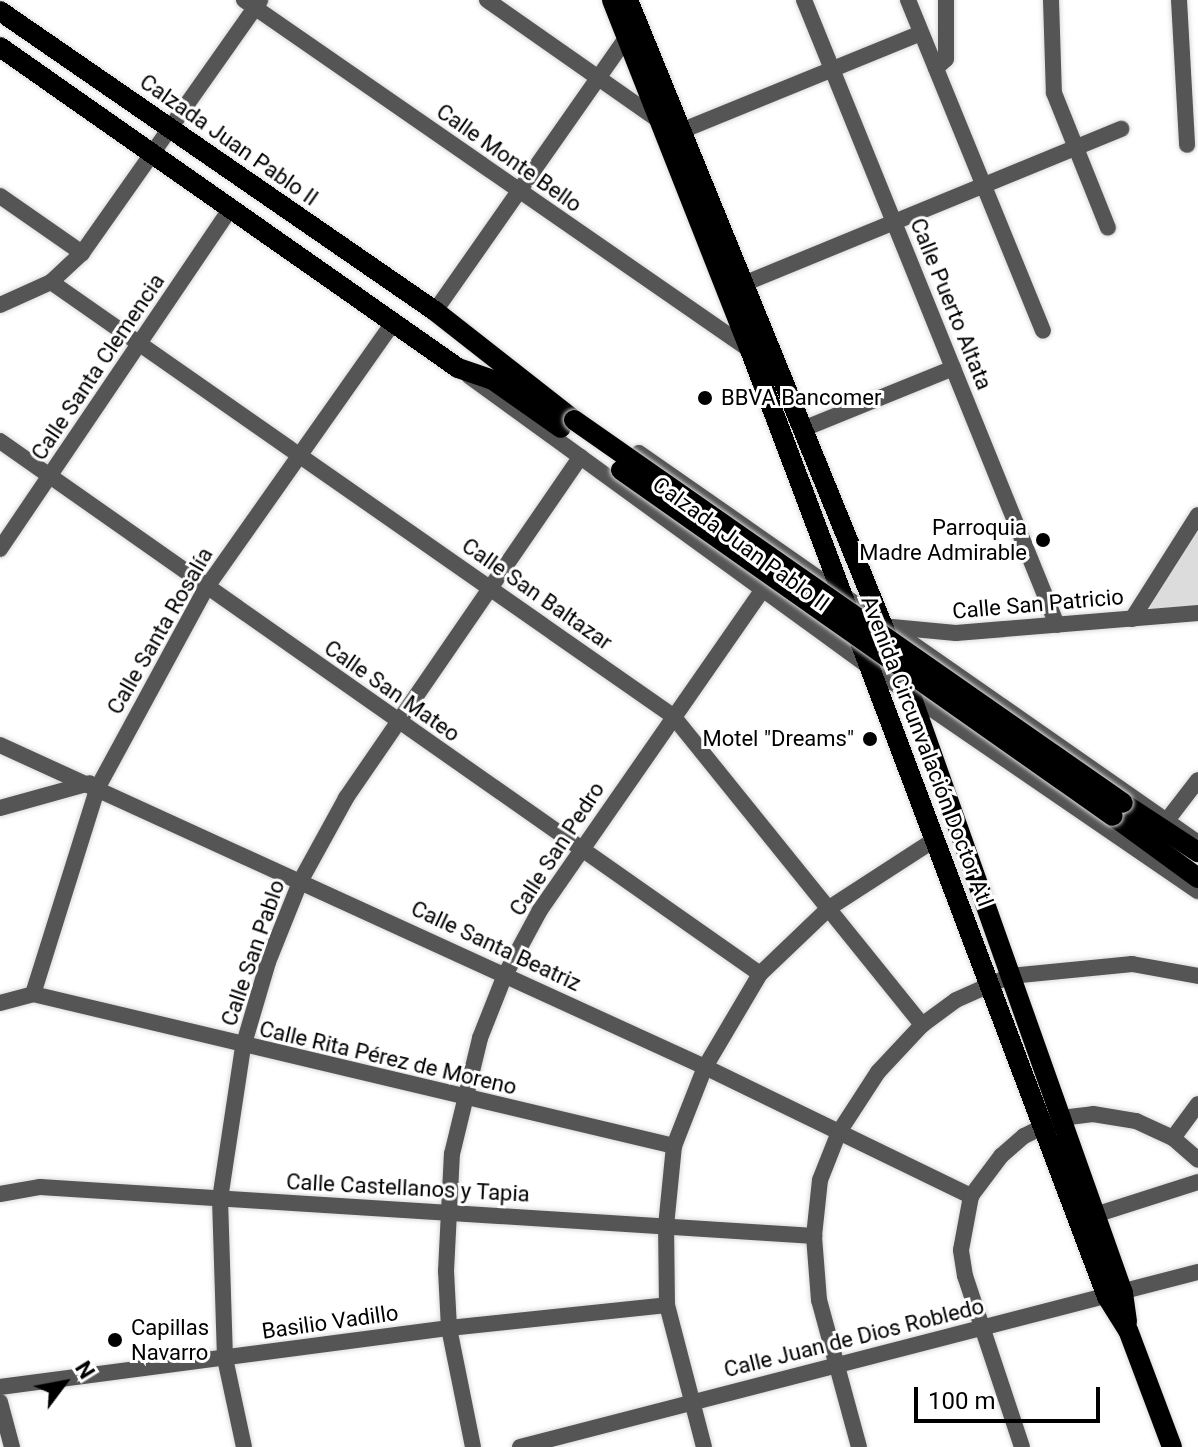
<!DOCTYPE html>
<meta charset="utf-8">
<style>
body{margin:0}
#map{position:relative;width:1198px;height:1447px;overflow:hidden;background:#fff;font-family:Roboto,sans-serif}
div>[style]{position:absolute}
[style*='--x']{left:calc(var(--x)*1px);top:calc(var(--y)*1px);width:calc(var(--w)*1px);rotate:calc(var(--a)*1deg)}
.green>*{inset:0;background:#dcdcdc}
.roads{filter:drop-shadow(0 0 2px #dbdbdb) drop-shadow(0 0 2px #dbdbdb)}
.minor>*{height:16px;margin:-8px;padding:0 8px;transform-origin:8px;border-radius:8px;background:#555}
.major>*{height:20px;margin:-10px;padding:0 10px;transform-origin:10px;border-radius:10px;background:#000}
.bridges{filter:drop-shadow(0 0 2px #dbdbdb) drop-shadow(0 0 2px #dbdbdb)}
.major-bridge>*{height:20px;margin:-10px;padding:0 10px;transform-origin:10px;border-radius:10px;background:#000}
.dots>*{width:22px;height:22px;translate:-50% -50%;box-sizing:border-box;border:4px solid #fff;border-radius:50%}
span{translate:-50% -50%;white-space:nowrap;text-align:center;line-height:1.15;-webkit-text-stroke:6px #fff;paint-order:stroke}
.street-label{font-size:22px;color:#000}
.poi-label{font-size:22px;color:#000}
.left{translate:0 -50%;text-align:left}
.right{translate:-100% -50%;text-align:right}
.north{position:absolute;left:24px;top:1343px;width:80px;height:80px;-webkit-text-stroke:6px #fff;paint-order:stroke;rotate:58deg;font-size:22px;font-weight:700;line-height:32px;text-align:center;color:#000}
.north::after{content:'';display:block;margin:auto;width:28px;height:36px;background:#000;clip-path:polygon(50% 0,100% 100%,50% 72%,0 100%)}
.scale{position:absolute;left:914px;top:1387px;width:186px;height:36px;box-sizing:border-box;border:4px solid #000;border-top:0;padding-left:10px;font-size:24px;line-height:28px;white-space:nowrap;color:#000;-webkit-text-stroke:6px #fff;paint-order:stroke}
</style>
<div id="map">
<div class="green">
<div style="clip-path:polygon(1198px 524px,1198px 607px,1145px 611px)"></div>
</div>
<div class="roads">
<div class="minor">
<div style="--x:244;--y:0;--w:615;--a:34.67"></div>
<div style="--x:487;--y:0;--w:213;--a:35"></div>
<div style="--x:804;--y:0;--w:674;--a:67.96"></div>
<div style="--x:908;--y:0;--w:357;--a:67.8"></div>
<div style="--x:1051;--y:0;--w:93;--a:88.2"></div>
<div style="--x:1054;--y:93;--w:145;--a:68.2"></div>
<div style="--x:1179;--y:0;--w:145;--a:86.8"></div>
<div style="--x:936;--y:68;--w:13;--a:-42"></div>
<div style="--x:946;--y:59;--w:59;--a:-90"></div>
<div style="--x:681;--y:131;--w:259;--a:-22.2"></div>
<div style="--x:0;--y:196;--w:100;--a:34.8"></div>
<div style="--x:51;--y:282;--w:758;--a:34.91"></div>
<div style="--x:673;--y:716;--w:397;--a:51.1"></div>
<div style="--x:743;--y:284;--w:409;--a:-22.3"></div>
<div style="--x:0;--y:305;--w:56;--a:-24.3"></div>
<div style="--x:51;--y:282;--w:42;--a:-43.1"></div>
<div style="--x:82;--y:253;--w:309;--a:-54.8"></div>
<div style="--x:435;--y:311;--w:335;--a:-55"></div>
<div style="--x:469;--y:376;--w:490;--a:36"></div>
<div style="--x:866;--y:664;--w:402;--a:34.4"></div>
<div style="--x:803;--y:429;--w:162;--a:-22.1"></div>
<div style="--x:0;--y:441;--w:928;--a:35.04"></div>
<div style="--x:639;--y:453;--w:677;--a:34.89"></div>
<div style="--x:0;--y:549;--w:410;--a:-55.9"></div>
<div style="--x:1132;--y:619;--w:123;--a:-57.6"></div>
<div style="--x:892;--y:627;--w:64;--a:5.4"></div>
<div style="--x:956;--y:633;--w:243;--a:-4.7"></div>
<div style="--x:0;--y:745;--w:775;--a:24.55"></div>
<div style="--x:705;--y:1067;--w:296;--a:25.9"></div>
<div style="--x:0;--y:808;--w:93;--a:-15.5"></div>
<div style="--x:1168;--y:819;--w:49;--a:-52.4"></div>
<div style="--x:33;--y:994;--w:217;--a:-72.6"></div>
<div style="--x:98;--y:787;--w:226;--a:-61.5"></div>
<div style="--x:206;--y:588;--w:324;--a:-54.8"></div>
<div style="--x:0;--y:1003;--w:34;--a:-15"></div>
<div style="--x:33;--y:994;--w:659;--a:13.34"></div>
<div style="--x:1173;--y:1138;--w:42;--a:-53.7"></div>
<div style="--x:0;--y:1194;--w:41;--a:-9.9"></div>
<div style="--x:40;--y:1187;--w:776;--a:3.62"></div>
<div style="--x:1095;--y:1215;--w:108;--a:-17.8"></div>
<div style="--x:0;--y:1387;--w:453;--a:-7.5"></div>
<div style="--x:449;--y:1328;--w:219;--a:-6"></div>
<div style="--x:0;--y:1402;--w:47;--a:75.1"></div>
<div style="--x:244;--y:1447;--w:91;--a:-102.1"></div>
<div style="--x:225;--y:1358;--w:159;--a:-91.8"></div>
<div style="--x:220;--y:1199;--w:154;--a:-81.4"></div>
<div style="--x:243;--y:1047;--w:89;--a:-73.6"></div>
<div style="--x:268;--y:962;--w:88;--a:-68.1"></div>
<div style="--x:301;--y:880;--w:94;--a:-61.2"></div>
<div style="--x:346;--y:798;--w:414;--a:-55.5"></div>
<div style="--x:473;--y:1447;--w:121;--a:-101.4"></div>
<div style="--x:449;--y:1328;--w:57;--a:-93"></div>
<div style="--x:446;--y:1271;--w:117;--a:-87.1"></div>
<div style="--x:452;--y:1154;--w:119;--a:-76.4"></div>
<div style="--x:480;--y:1038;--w:68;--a:-68.4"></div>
<div style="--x:505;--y:975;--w:74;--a:-61.7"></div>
<div style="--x:540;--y:910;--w:389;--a:-55.2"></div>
<div style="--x:520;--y:1447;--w:700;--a:-14.47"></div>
<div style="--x:704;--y:1447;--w:147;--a:-104.6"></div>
<div style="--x:667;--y:1305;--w:79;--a:-90.7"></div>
<div style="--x:666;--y:1226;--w:80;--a:-84.3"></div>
<div style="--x:674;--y:1146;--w:85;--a:-68.6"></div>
<div style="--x:705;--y:1067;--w:108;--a:-59.4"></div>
<div style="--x:760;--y:974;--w:95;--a:-43.7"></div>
<div style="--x:829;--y:908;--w:125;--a:-32.9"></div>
<div style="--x:859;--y:1447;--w:152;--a:-105.2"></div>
<div style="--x:819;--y:1300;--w:64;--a:-94.5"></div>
<div style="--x:814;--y:1236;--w:56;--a:-83.9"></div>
<div style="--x:820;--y:1180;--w:52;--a:-68.4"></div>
<div style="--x:839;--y:1132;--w:72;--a:-57"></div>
<div style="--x:878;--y:1072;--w:64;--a:-46.9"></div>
<div style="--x:922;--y:1025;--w:42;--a:-36.3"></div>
<div style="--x:956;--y:1000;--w:59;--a:-24"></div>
<div style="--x:1010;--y:976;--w:123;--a:-5.6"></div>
<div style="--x:1132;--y:964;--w:67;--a:10.3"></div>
<div style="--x:1022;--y:1447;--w:180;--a:-108.4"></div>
<div style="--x:965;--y:1276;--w:26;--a:-99"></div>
<div style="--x:961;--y:1250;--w:55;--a:-79.5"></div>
<div style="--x:971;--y:1196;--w:50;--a:-53.1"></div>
<div style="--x:1001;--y:1156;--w:30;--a:-41"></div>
<div style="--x:1024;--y:1136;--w:41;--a:-25.9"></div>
<div style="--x:1061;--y:1118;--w:32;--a:-7"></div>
<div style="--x:1093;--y:1114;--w:44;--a:9.2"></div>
<div style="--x:1136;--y:1121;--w:41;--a:24.7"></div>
<div style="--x:1173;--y:1138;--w:33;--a:41"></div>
</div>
<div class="major">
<div style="--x:612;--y:0;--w:376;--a:68.5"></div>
<div style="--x:750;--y:350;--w:1012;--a:69.34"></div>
<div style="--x:1107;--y:1297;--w:39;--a:58"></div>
<div style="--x:1128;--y:1330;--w:125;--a:69.4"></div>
<div style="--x:628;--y:0;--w:750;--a:67.84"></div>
<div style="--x:911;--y:695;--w:634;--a:70.48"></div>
<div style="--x:1123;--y:1293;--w:29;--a:82"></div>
<div style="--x:0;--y:11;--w:528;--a:34.59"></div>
<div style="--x:435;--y:311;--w:177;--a:38.1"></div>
<div style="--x:0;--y:47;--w:559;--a:35.03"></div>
<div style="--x:458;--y:368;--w:37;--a:19"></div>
<div style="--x:493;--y:380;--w:83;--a:35.2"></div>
<div style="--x:1123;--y:803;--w:90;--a:33.2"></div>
<div style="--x:1113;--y:816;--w:105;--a:36.1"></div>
</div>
</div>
<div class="bridges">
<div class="major-bridge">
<div style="--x:574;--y:420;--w:669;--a:34.9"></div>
<div style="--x:621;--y:470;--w:601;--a:35.12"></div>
</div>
</div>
<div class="dots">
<div style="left:705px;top:398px;background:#000"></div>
<div style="left:1043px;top:540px;background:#000"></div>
<div style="left:870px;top:739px;background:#000"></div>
<div style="left:115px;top:1340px;background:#000"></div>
</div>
<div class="street-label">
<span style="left:229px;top:140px;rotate:35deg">Calzada Juan Pablo II</span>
<span style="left:509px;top:158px;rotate:35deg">Calle Monte Bello</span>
<span style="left:951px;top:304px;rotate:68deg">Calle Puerto Altata</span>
<span style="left:98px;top:367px;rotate:-56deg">Calle Santa Clemencia</span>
<span style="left:741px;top:544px;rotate:36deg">Calzada Juan Pablo II</span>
<span style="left:537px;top:594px;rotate:35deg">Calle San Baltazar</span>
<span style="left:1038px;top:604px;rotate:-5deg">Calle San Patricio</span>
<span style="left:160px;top:631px;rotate:-60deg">Calle Santa Rosalía</span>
<span style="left:392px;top:691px;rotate:35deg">Calle San Mateo</span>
<span style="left:927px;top:751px;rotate:69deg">Avenida Circunvalación Doctor Atl</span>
<span style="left:557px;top:849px;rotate:-57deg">Calle San Pedro</span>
<span style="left:496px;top:946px;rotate:25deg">Calle Santa Beatriz</span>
<span style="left:253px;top:953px;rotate:-71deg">Calle San Pablo</span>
<span style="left:388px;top:1058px;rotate:13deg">Calle Rita Pérez de Moreno</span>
<span style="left:408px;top:1188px;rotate:3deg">Calle Castellanos y Tapia</span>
<span style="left:330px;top:1322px;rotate:-8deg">Basilio Vadillo</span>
<span style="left:854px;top:1338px;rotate:-14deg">Calle Juan de Dios Robledo</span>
</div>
<div class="poi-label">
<span class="left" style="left:721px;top:398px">BBVA Bancomer</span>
<span class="right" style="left:1027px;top:540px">Parroquia<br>Madre Admirable</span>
<span class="right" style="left:854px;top:739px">Motel "Dreams"</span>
<span class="left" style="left:131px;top:1340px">Capillas<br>Navarro</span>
</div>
<div class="north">N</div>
<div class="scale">100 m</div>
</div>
